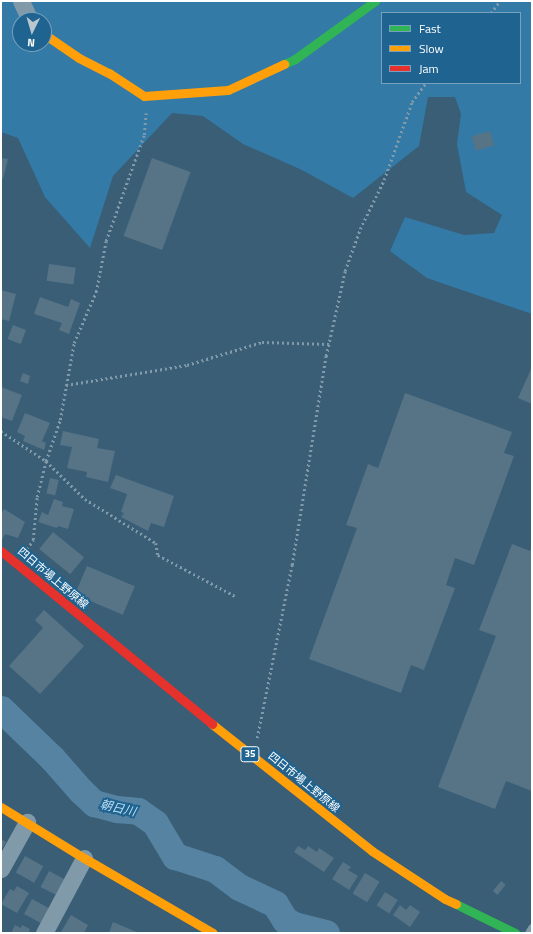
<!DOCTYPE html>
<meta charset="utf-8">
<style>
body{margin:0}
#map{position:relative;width:533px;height:934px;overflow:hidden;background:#395e76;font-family:"Titillium Web","Noto Sans JP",sans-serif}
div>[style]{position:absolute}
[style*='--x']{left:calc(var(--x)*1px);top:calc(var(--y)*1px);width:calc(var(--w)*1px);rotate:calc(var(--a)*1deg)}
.green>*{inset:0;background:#337aa6}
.river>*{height:27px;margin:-13.5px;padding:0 13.5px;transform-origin:13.5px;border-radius:13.5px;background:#5683a2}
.building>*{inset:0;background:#577487;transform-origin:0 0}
.path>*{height:2.5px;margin-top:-1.25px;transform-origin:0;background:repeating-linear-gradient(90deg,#809aa9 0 2px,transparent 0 5px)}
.lane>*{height:9px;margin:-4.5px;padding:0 4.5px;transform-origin:4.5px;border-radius:4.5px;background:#809aa9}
.street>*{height:17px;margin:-8.5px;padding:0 8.5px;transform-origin:8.5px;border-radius:8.5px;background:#809aa9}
.fast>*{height:9px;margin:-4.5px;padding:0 4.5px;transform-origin:4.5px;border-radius:4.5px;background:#30b455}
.slow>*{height:9px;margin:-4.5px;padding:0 4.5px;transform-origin:4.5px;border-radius:4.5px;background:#ff9f0a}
.jam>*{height:9px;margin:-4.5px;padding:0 4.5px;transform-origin:4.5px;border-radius:4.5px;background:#e5322d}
span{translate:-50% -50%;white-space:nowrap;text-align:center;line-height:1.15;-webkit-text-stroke:4px #1f6390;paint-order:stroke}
.shield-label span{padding:1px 3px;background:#1f6390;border:1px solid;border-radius:3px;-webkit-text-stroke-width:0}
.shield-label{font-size:10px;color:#fff;font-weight:700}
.street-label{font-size:11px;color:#fff}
.water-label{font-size:12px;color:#bbdef4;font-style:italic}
.frame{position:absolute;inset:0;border:2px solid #fff;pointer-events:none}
.legend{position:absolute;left:381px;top:12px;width:140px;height:72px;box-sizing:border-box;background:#1f6390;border:1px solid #79a1bc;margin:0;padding:5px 7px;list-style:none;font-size:12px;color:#fff}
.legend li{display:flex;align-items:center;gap:8px;height:20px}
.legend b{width:20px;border:1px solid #79a1bc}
.north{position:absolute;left:12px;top:12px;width:40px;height:40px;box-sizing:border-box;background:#1f6390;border:1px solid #79a1bc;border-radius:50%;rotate:185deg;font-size:11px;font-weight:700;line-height:16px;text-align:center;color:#fff}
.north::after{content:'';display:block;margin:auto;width:14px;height:18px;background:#bac7cf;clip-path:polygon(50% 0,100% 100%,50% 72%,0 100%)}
</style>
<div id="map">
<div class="green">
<div style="clip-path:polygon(evenodd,1px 1px,532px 1px,532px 314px,427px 278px,390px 251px,405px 217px,464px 235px,494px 233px,502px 215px,466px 192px,457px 144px,461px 114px,455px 97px,428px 97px,419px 146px,353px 198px,302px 170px,243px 144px,203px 116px,172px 113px,113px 176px,90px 248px,45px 197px,18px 138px,1px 132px,1px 1px,382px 13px,520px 13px,520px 83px,382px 83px,382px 13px,1px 1px,20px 20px,44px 20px,44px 44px,20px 44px,20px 20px)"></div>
</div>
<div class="river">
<div style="--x:1;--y:709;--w:71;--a:43.9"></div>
<div style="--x:52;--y:758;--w:44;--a:48.7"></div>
<div style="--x:81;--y:791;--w:18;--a:43"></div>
<div style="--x:94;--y:803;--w:24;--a:15"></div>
<div style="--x:117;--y:809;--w:21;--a:5"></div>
<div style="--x:138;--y:811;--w:21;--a:35"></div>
<div style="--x:155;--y:823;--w:39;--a:59"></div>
<div style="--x:175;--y:856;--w:42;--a:18"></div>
<div style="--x:215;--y:869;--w:30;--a:37"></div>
<div style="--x:239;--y:887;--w:40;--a:25"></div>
<div style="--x:275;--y:904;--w:19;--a:58"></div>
<div style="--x:285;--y:920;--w:10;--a:29"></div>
<div style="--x:294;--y:925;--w:33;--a:14"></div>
</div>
<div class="building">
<div style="left:490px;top:131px;width:15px;height:19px;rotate:74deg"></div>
<div style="clip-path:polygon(1px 158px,8px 159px,3px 179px,1px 178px)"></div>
<div style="left:152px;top:158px;width:41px;height:83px;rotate:20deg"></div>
<div style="left:49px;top:264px;width:27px;height:17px;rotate:8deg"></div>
<div style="clip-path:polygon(1px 290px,16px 294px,9px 321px,1px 319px)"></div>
<div style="clip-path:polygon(40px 297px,68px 307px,71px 299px,80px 303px,69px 334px,59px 330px,62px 323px,34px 314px)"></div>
<div style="left:13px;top:325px;width:14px;height:15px;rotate:21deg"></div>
<div style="clip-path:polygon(532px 367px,532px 404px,518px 398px)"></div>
<div style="clip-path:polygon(23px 373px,30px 376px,28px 384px,20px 381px)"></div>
<div style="clip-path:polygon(1px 387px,22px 395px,12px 421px,1px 417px)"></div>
<div style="clip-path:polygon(405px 393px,512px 432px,504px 453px,514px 456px,474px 565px,455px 558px,446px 585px,455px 588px,424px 670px,411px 665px,401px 693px,309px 659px,357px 528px,346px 525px,368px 464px,378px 468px)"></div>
<div style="clip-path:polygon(25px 413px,50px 423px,42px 441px,46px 443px,44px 450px,23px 441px,25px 436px,17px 432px)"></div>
<div style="clip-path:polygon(63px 431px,99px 439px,97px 448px,115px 451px,108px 482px,86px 477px,87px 472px,67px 468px,72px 447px,60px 445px)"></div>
<div style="clip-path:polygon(116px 475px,174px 496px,164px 527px,151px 523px,148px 531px,121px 517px,124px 513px,121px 512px,127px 494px,110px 488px)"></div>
<div style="left:50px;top:478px;width:9px;height:16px;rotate:13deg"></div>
<div style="clip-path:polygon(54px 499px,63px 502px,62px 506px,74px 509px,68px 529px,58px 526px,57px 528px,38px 522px,42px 512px,48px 515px)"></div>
<div style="clip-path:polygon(4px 509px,25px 522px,18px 538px,5px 534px,1px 542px,1px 514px)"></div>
<div style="left:53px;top:532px;width:40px;height:22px;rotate:39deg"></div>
<div style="clip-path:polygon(512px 544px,530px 551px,532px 546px,532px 791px,506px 781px,495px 809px,438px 787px,496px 636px,479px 630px)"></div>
<div style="left:87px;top:566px;width:52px;height:31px;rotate:23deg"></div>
<div style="clip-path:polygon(44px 610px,84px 646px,40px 694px,9px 666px,43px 628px,35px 620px)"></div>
<div style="clip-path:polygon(1px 839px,6px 842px,1px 850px)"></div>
<div style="clip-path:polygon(298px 846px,305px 850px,308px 846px,317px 852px,319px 848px,334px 858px,324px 872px,294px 852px)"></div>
<div style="left:25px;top:856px;width:21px;height:19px;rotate:29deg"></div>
<div style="clip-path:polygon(343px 862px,351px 867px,348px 870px,358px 876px,349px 890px,332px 879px)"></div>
<div style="left:49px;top:871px;width:17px;height:18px;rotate:28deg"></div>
<div style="left:365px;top:873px;width:17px;height:24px;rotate:31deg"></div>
<div style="left:501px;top:881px;width:6px;height:13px;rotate:39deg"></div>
<div style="clip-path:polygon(17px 886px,29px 893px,17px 913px,1px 904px,10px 889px,14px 891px)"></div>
<div style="left:385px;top:892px;width:15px;height:16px;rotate:32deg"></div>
<div style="left:32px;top:899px;width:19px;height:17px;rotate:28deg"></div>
<div style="clip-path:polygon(400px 905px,406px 910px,410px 905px,420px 912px,410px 927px,393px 915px)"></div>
<div style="clip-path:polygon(71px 915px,88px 925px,84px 933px,61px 932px)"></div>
<div style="clip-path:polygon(113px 922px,139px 933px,109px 933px)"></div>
<div style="clip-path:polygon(15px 925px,21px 928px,22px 925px,30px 929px,28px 933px,11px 933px)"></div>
</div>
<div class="path">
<div style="--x:491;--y:13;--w:15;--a:-53"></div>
<div style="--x:66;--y:385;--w:123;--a:-9.4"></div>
<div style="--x:187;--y:365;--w:78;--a:-17"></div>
<div style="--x:262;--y:342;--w:67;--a:1.7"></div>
<div style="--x:1;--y:431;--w:54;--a:33.7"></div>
<div style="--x:46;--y:461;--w:54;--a:44.3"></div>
<div style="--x:85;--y:499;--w:84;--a:31.8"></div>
<div style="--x:156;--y:543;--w:12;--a:81"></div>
<div style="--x:158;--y:555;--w:87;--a:28"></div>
<div style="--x:27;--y:549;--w:11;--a:-56"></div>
<div style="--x:33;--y:540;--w:43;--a:-84.7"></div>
<div style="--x:37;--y:497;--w:37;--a:-76"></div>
<div style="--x:46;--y:461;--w:43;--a:-71.1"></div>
<div style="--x:60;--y:420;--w:78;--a:-79.7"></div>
<div style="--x:74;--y:343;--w:56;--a:-66.7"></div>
<div style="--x:96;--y:292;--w:52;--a:-78.9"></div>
<div style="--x:106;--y:241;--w:113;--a:-70.3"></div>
<div style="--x:144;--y:135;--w:22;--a:-85"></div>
<div style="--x:257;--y:738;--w:177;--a:-78.6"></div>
<div style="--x:292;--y:565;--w:212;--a:-80.8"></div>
<div style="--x:326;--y:356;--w:87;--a:-77.4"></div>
<div style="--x:345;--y:271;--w:45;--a:-70.3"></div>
<div style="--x:360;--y:229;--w:55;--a:-63.9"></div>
<div style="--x:384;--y:180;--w:83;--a:-70.3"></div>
<div style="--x:412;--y:102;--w:24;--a:-54"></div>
</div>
<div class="lane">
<div style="--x:529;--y:933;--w:6;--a:-59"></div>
</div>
<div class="street">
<div style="--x:21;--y:1;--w:21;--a:65"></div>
<div style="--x:1;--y:869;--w:54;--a:-61"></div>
<div style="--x:44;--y:933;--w:85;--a:-61.9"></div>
</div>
<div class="fast">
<div style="--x:284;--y:64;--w:12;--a:-24"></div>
<div style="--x:295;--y:59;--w:99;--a:-35.9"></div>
<div style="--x:456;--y:904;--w:66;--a:26.2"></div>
</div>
<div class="slow">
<div style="--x:44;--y:34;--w:42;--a:34.4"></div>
<div style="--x:79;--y:58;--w:34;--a:27"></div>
<div style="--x:109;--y:73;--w:42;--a:33.3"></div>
<div style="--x:144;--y:96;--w:84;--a:-4.1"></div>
<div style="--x:228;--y:90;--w:62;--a:-24.9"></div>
<div style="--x:212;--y:724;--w:204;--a:38.4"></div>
<div style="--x:372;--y:851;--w:87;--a:33.3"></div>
<div style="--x:445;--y:899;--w:12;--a:24"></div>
<div style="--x:1;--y:807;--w:97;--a:31.6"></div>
<div style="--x:84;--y:858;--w:149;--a:30.2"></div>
</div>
<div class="jam">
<div style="--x:1;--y:551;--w:273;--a:39.3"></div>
</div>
<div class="shield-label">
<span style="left:250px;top:754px">35</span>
</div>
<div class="street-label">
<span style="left:53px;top:578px;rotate:40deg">四日市場上野原線</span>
<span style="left:304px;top:782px;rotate:39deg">四日市場上野原線</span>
</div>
<div class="water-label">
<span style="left:118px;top:808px;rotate:13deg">朝日川</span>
</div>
<div class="frame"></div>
<ul class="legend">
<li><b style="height:5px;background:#30b455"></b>Fast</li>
<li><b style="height:5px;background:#ff9f0a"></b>Slow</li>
<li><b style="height:5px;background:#e5322d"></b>Jam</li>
</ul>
<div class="north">N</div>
</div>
